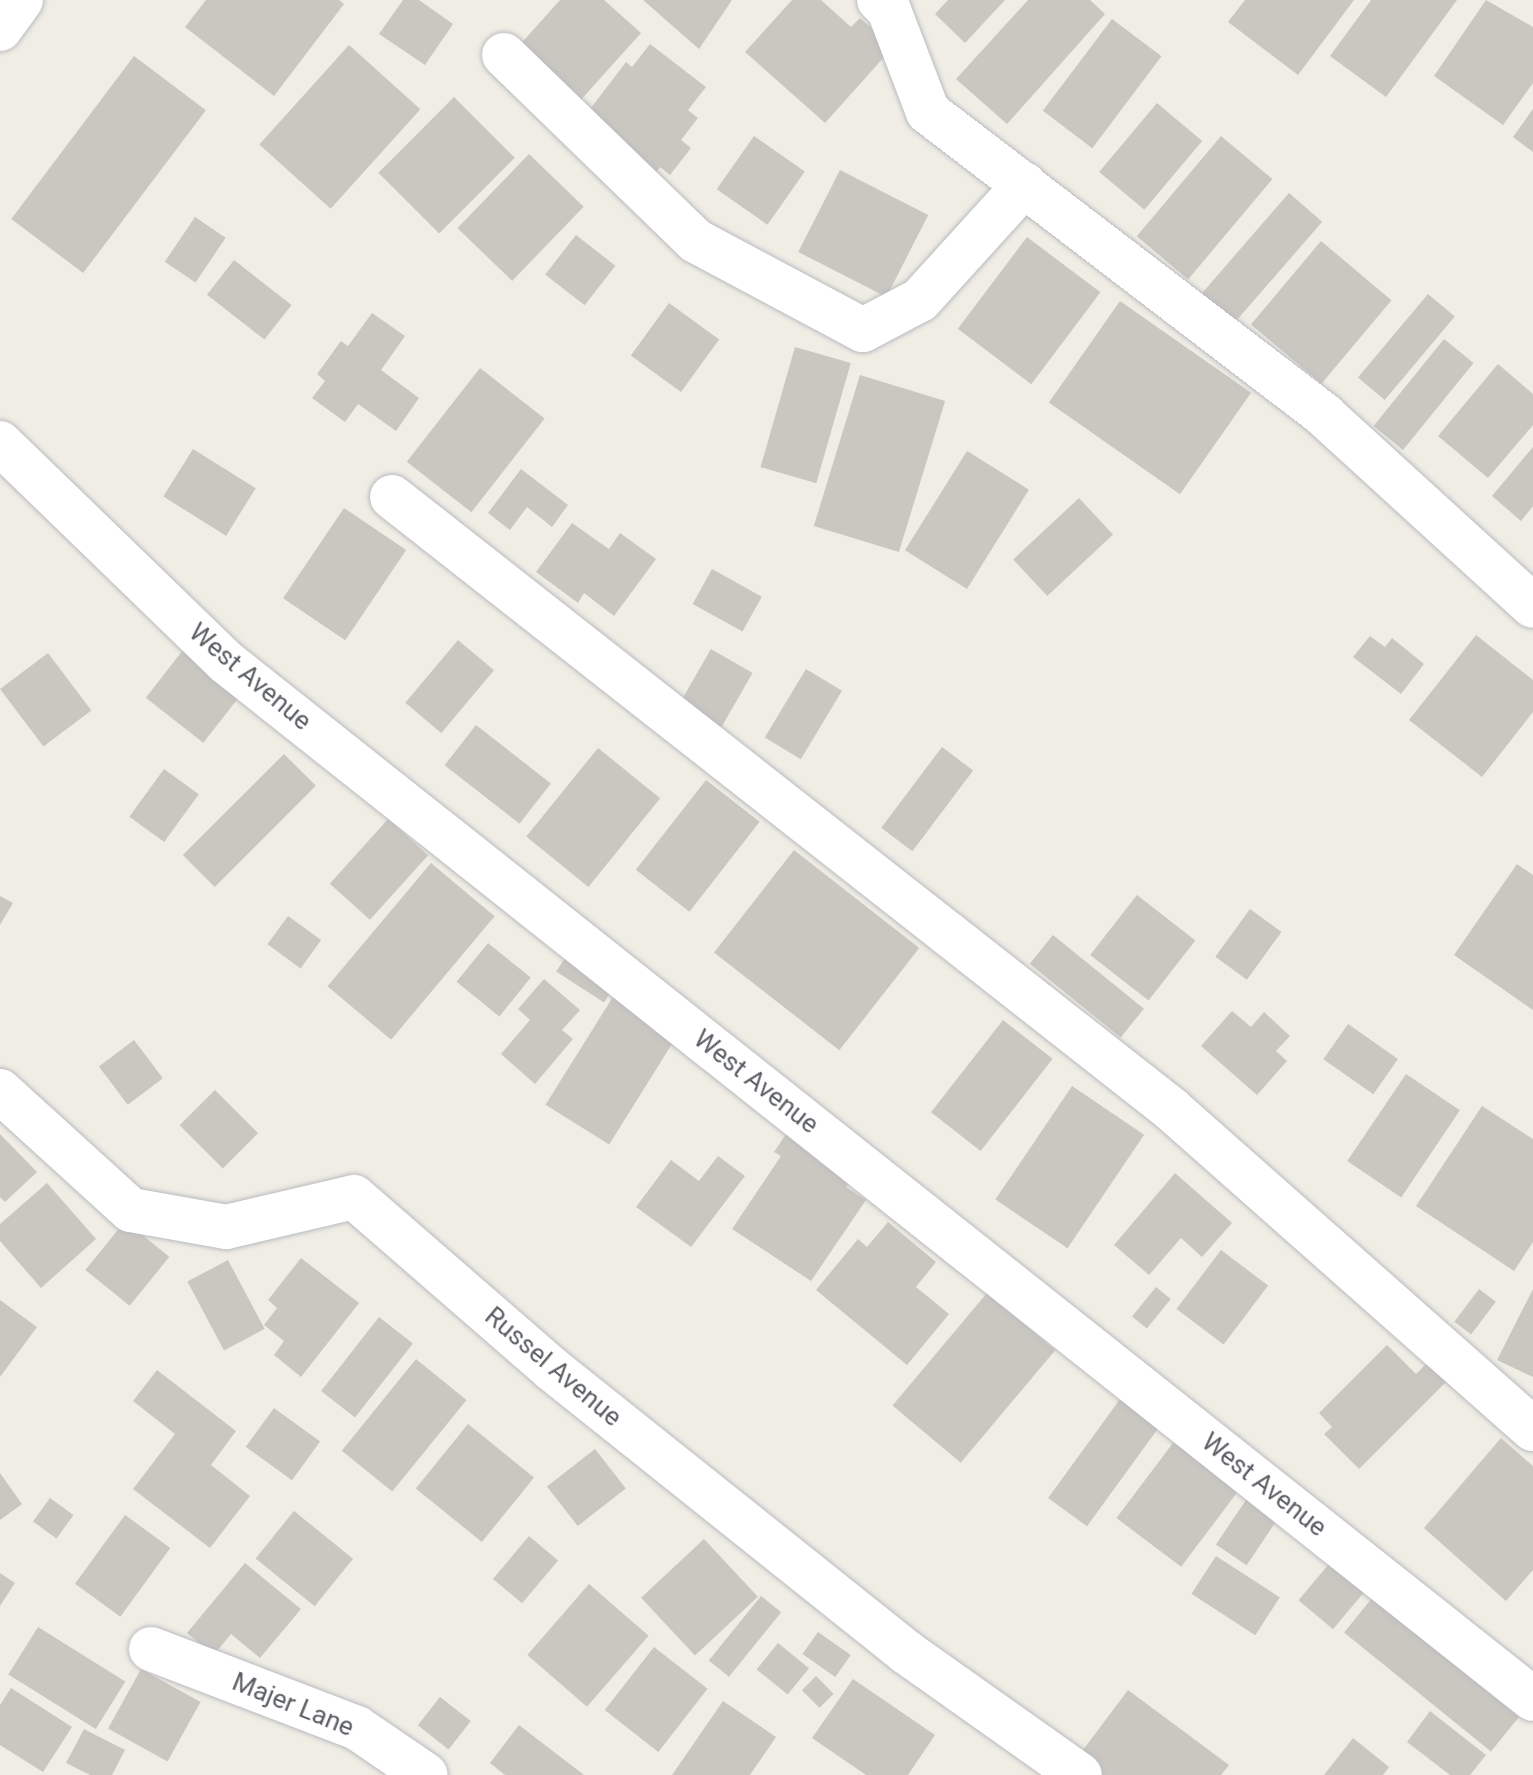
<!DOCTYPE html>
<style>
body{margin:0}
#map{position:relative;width:1533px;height:1775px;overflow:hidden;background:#efede4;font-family:Roboto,sans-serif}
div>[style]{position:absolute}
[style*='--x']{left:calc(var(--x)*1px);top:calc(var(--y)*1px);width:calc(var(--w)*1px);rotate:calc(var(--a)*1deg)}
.building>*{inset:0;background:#cac7c1;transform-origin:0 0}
.roads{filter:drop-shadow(0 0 2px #b9bbc0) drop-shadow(0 0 2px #b9bbc0)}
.street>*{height:44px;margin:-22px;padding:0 22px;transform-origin:22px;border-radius:22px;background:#fff}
span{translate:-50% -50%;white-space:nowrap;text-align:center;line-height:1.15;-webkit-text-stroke:6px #fff;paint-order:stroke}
.street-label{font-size:26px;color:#5c5f65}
</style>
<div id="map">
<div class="building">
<div style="clip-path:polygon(206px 0,339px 0,344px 4px,274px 96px,185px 27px)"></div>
<div style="clip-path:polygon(403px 0,419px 0,453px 24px,425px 65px,379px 34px)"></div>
<div style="clip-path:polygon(560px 0,604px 0,641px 33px,578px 103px,517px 48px)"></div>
<div style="clip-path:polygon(643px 0,732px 0,699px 49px)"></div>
<div style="clip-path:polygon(792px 0,821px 0,851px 27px,860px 18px,893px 47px,825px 123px,745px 52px)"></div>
<div style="clip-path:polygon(948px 0,1005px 0,965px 43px,935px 14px)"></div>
<div style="clip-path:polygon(1028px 0,1090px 0,1105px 14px,1007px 124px,956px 79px)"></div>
<div style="clip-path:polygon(1245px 0,1354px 0,1298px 75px,1228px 22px)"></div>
<div style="clip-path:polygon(1371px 0,1457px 0,1386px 97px,1330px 56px)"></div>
<div style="clip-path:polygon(1486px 0,1533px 27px,1533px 83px,1503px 125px,1434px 76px)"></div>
<div style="left:1112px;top:19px;width:62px;height:115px;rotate:37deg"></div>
<div style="clip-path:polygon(650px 44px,706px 87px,688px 110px,698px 118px,681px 140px,691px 148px,670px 175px,660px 167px,656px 173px,584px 117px,626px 62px,632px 67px)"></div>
<div style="left:349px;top:45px;width:96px;height:134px;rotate:42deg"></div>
<div style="left:134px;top:56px;width:90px;height:204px;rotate:37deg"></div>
<div style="left:454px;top:97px;width:86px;height:107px;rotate:45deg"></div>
<div style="left:1157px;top:103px;width:59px;height:90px;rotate:40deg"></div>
<div style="clip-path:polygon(1533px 109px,1533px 152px,1513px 137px)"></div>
<div style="left:754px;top:136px;width:62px;height:65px;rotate:35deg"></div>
<div style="left:1221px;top:136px;width:67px;height:131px;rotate:40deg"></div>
<div style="left:529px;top:154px;width:76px;height:103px;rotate:44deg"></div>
<div style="left:840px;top:170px;width:99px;height:92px;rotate:27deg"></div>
<div style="left:1289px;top:193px;width:44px;height:134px;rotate:41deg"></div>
<div style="left:195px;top:217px;width:37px;height:54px;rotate:34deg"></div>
<div style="left:576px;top:235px;width:50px;height:50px;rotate:38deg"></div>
<div style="left:1027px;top:237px;width:92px;height:115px;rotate:37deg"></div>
<div style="left:1321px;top:241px;width:92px;height:109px;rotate:40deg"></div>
<div style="left:234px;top:260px;width:73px;height:44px;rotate:38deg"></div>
<div style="left:1428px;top:294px;width:35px;height:109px;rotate:40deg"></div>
<div style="left:1120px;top:301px;width:160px;height:124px;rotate:35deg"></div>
<div style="left:669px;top:303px;width:62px;height:65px;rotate:36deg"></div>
<div style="clip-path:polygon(372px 313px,405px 336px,381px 370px,419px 398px,396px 431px,358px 404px,345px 422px,312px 398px,325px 381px,317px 374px,341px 341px,348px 346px)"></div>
<div style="left:1444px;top:339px;width:38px;height:112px;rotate:39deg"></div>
<div style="left:795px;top:347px;width:58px;height:125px;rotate:16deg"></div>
<div style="clip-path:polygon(1498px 364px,1533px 394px,1533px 425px,1488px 478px,1438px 436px)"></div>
<div style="left:480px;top:368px;width:82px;height:119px;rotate:38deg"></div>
<div style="left:860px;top:375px;width:89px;height:158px;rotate:17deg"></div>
<div style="clip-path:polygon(1533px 447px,1533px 506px,1521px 521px,1492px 496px)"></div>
<div style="left:193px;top:449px;width:74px;height:56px;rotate:32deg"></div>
<div style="left:967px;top:451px;width:73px;height:117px;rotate:32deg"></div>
<div style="clip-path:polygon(521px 469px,568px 505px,552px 527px,527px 507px,510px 530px,488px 513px)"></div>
<div style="left:1079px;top:498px;width:50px;height:90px;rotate:47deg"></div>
<div style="left:344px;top:508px;width:75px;height:109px;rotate:34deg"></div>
<div style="clip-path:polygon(572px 523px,609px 549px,620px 533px,656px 559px,614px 616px,584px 593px,578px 603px,536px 572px)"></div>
<div style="left:712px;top:569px;width:57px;height:40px;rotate:29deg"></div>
<div style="clip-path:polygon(1476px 635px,1533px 680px,1533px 712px,1482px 777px,1409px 720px)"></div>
<div style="clip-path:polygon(1370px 636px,1385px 647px,1392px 638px,1424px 664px,1401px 694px,1353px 657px)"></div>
<div style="left:458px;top:640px;width:47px;height:82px;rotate:40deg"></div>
<div style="left:187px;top:645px;width:73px;height:67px;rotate:38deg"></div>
<div style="left:711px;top:649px;width:48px;height:62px;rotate:30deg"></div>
<div style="left:48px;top:653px;width:72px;height:60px;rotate:53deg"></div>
<div style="left:806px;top:669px;width:42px;height:80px;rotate:31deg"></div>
<div style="left:476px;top:725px;width:95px;height:51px;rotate:38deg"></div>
<div style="left:942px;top:747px;width:39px;height:101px;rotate:37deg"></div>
<div style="left:598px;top:748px;width:80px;height:114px;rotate:39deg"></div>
<div style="left:284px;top:754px;width:45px;height:143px;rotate:45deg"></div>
<div style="left:164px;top:769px;width:43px;height:59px;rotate:36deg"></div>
<div style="left:706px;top:780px;width:68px;height:114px;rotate:38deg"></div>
<div style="left:388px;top:819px;width:54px;height:87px;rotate:42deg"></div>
<div style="left:794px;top:850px;width:159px;height:130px;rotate:38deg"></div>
<div style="left:431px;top:863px;width:83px;height:161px;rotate:40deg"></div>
<div style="clip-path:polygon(1517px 864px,1533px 875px,1533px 1010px,1454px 955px)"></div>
<div style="left:1137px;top:895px;width:74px;height:76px;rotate:38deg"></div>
<div style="clip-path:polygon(0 896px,13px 903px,0 925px)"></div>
<div style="left:1250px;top:909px;width:39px;height:59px;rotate:36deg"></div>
<div style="left:288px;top:916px;width:41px;height:35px;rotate:36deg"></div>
<div style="left:1053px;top:935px;width:117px;height:37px;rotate:39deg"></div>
<div style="left:578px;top:938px;width:57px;height:40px;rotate:33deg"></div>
<div style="left:488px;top:943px;width:55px;height:50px;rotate:39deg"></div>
<div style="clip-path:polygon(544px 979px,580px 1010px,562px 1030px,573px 1039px,535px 1084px,501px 1054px,530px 1020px,518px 1009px)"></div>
<div style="left:616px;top:992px;width:75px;height:133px;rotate:32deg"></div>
<div style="clip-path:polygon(1232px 1011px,1251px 1027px,1264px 1012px,1290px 1036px,1276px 1051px,1287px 1061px,1257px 1095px,1201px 1046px)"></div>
<div style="left:1003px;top:1020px;width:63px;height:117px;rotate:38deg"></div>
<div style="left:1348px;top:1024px;width:61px;height:43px;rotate:35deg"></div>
<div style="left:134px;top:1040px;width:48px;height:44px;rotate:53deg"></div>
<div style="left:1406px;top:1074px;width:65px;height:105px;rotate:34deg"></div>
<div style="left:1072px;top:1086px;width:87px;height:137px;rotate:34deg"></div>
<div style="left:215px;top:1090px;width:61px;height:50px;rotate:45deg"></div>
<div style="clip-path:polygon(1482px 1106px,1533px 1139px,1533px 1242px,1514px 1271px,1416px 1206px)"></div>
<div style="clip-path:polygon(794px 1122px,860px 1167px,846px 1187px,866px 1200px,811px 1281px,732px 1229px,781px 1156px,774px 1152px)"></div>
<div style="clip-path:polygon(0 1134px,37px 1172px,5px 1202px,0 1197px)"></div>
<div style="clip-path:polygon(718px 1156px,745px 1176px,691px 1247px,636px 1207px,671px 1160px,699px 1181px)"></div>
<div style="clip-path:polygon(1175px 1173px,1232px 1223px,1202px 1257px,1181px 1238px,1149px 1275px,1114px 1245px)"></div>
<div style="clip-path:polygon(47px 1183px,96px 1239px,41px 1288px,0 1241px,0 1224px)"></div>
<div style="left:125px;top:1221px;width:57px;height:63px;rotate:39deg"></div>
<div style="clip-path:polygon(888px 1222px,936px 1262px,916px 1287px,949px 1314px,907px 1365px,816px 1290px,858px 1239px,867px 1247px)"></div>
<div style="left:1221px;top:1250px;width:59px;height:74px;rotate:37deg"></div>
<div style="clip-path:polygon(301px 1258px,359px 1303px,301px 1377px,274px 1355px,284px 1341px,264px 1325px,277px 1308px,268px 1300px)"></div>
<div style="left:228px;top:1260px;width:78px;height:46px;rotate:62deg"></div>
<div style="left:1156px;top:1287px;width:19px;height:38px;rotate:39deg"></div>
<div style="left:1479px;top:1289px;width:21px;height:41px;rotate:37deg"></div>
<div style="clip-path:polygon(1533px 1289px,1533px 1377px,1497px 1360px)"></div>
<div style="left:987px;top:1293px;width:89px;height:147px;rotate:40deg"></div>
<div style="clip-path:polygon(0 1300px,37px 1327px,0 1377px)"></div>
<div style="left:379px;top:1317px;width:43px;height:94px;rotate:38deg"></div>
<div style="clip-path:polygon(1387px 1345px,1416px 1374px,1428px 1362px,1447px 1381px,1359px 1469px,1324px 1434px,1332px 1427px,1319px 1413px)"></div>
<div style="left:416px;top:1359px;width:65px;height:118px;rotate:39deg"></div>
<div style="clip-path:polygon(157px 1370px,236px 1431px,211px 1465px,250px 1496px,210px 1548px,133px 1489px,175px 1434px,133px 1401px)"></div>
<div style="left:1131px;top:1384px;width:48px;height:141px;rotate:36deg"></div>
<div style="left:274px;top:1408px;width:57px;height:48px;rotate:36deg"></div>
<div style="left:468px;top:1424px;width:85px;height:83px;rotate:39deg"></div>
<div style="left:1179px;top:1435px;width:81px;height:104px;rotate:37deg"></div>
<div style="clip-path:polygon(1501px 1438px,1533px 1466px,1533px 1570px,1506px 1601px,1424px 1528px)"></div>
<div style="left:595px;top:1449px;width:50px;height:61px;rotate:52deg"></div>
<div style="clip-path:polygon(0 1473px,22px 1504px,0 1520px)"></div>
<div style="left:1250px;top:1494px;width:37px;height:61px;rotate:34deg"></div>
<div style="left:50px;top:1498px;width:29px;height:29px;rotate:36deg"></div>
<div style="left:294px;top:1511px;width:76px;height:61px;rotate:39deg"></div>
<div style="left:125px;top:1515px;width:56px;height:85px;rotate:36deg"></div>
<div style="left:529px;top:1536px;width:38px;height:56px;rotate:40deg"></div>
<div style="left:704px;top:1539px;width:79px;height:86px;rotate:47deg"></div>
<div style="left:1339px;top:1552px;width:45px;height:63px;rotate:40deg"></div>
<div style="left:1216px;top:1556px;width:76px;height:45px;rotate:33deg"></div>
<div style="clip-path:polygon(245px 1563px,301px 1609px,260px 1658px,231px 1634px,214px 1655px,187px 1633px)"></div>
<div style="clip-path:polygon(0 1573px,15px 1583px,0 1606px)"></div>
<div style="left:1385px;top:1582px;width:189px;height:65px;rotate:39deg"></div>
<div style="left:589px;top:1584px;width:79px;height:94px;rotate:41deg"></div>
<div style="left:761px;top:1596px;width:26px;height:83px;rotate:39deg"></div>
<div style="left:38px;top:1627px;width:103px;height:56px;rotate:32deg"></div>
<div style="left:818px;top:1632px;width:40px;height:27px;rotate:35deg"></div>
<div style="left:778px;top:1643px;width:40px;height:34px;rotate:39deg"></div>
<div style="left:654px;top:1647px;width:68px;height:80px;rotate:38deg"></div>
<div style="left:141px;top:1669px;width:68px;height:68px;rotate:29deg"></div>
<div style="left:816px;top:1676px;width:25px;height:20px;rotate:45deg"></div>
<div style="clip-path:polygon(853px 1679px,935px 1735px,908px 1775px,866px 1775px,812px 1738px)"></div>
<div style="clip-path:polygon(11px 1688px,72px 1727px,43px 1772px,0 1745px,0 1705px)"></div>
<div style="clip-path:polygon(1128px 1690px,1229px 1765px,1221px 1775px,1100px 1775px,1077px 1758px)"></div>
<div style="left:440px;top:1697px;width:39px;height:36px;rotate:38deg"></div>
<div style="clip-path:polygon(723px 1701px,776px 1737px,750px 1775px,672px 1775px)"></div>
<div style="clip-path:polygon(1430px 1711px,1486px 1755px,1470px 1775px,1450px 1775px,1407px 1742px)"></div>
<div style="clip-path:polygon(519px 1725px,584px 1775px,505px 1775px,490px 1763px)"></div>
<div style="clip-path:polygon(84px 1729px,125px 1750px,112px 1775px,90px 1775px,66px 1763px)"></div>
<div style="clip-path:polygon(1353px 1738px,1389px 1767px,1383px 1775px,1324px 1775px)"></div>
</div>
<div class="roads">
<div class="street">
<div style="--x:879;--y:0;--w:14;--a:45"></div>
<div style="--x:889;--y:10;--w:109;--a:69.1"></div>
<div style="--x:928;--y:112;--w:499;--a:37.4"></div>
<div style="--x:1324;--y:415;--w:283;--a:42.4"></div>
<div style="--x:0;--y:29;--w:36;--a:-54"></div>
<div style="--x:504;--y:55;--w:267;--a:44.1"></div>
<div style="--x:696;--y:241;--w:189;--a:28.1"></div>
<div style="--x:863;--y:330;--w:64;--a:-27.8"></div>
<div style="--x:920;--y:300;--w:156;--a:-47.8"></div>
<div style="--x:0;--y:443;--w:315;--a:44.1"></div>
<div style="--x:226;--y:662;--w:1668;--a:38.43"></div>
<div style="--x:392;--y:497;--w:991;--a:38.15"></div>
<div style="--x:1171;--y:1109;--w:483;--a:41.5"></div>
<div style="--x:0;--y:1091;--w:177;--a:42.3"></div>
<div style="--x:131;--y:1210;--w:97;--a:10.1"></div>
<div style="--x:226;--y:1227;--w:131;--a:-13.2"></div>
<div style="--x:354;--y:1197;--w:264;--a:41"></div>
<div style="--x:553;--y:1370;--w:452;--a:38.6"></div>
<div style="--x:906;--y:1652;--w:213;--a:35.3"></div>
<div style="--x:151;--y:1649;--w:221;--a:21"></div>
<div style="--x:357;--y:1728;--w:83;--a:34.3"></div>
</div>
</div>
<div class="street-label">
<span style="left:250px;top:677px;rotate:40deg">West Avenue</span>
<span style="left:756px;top:1082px;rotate:38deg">West Avenue</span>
<span style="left:553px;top:1367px;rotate:40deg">Russel Avenue</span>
<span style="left:1264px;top:1485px;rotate:38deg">West Avenue</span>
<span style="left:293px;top:1705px;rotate:22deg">Majer Lane</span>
</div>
</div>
